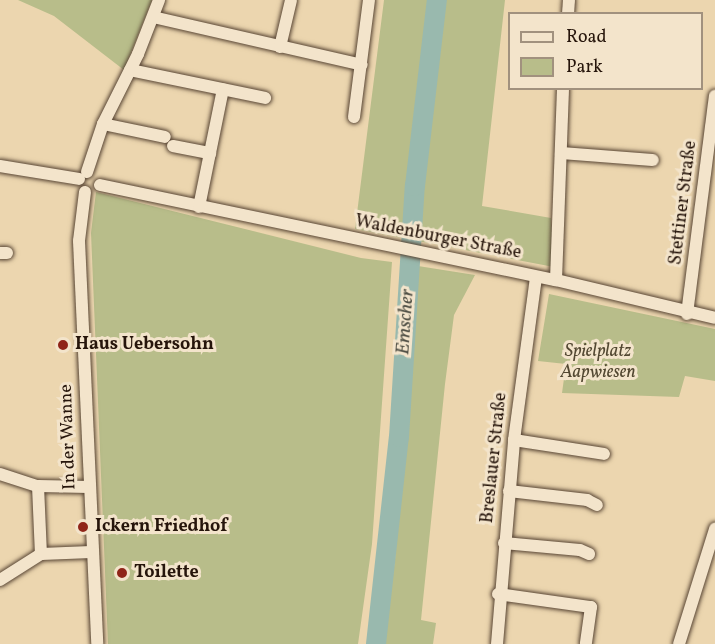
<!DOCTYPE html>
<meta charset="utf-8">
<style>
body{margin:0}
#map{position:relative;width:715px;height:644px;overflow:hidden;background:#ecd6af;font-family:Vollkorn,serif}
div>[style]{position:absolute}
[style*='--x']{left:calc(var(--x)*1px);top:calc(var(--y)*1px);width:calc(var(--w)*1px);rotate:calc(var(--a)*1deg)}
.green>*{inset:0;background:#b8bd8a}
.river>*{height:20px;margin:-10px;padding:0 10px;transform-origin:10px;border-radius:10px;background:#99b9ae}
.roads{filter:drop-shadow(0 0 2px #584534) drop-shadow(0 0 2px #584534)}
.street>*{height:12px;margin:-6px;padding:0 6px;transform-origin:6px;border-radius:6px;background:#f3e4cb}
.dots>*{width:16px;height:16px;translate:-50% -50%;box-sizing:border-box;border:3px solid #f3e4cb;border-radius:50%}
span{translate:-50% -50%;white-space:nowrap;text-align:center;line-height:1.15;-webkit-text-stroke:6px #f3e4cb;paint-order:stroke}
.street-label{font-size:18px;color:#26150b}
.poi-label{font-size:18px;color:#26150b;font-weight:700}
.left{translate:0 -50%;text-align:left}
.park-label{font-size:18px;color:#524731;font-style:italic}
.water-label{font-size:20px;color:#4e4e44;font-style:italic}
.legend{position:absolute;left:508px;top:12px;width:195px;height:78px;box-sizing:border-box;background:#f3e4cb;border:2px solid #a1917e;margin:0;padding:8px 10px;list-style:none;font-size:18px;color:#26150b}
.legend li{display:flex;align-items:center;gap:12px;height:30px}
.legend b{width:30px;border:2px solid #a1917e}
</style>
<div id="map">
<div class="green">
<div style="clip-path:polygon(18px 0,152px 0,124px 70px,54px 16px)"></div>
<div style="clip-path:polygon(384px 0,505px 0,482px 206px,551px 218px,554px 267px,355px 229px)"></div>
<div style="clip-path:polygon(96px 192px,361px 258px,392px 262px,372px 544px,358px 644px,108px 644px,91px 233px)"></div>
<div style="clip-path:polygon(418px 266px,475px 275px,454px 315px,445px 384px,421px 620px,436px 623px,433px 644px,384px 644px,395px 559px)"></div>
<div style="clip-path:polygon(549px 294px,715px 329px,715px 381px,685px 376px,679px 397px,562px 393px,566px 364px,538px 361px)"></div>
</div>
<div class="river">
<div style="--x:376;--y:644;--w:208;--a:-83.7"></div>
<div style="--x:399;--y:437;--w:252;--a:-86.4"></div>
<div style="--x:415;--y:186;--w:187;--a:-83.3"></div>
</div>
<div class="roads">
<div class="street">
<div style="--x:568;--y:14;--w:14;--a:-86"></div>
<div style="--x:153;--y:17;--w:214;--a:12.9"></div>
<div style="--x:280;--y:47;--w:48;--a:-76.8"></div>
<div style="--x:130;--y:70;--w:138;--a:11.7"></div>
<div style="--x:354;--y:117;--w:118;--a:-82.7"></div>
<div style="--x:103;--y:124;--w:63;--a:11.8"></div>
<div style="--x:173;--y:146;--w:38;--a:11"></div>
<div style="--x:561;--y:153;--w:92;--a:4.4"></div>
<div style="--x:0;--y:166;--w:80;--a:9.3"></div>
<div style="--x:87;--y:172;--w:51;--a:-71.6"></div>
<div style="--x:103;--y:124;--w:78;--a:-63.4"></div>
<div style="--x:138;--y:54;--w:58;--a:-68.7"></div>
<div style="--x:100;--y:185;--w:466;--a:11.8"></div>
<div style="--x:556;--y:280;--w:163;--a:13.4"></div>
<div style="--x:85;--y:192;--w:49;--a:97"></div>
<div style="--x:79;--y:241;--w:403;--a:87.4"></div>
<div style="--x:199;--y:207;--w:120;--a:-78.5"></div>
<div style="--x:0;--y:253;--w:7;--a:0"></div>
<div style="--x:556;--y:280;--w:192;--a:-87.9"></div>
<div style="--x:687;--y:314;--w:220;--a:-82.7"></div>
<div style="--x:514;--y:440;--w:91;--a:8.8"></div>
<div style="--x:0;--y:474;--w:40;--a:18"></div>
<div style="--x:38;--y:486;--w:51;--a:1.1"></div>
<div style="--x:38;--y:486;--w:68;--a:87.5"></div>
<div style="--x:509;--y:491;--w:79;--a:6.6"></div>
<div style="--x:587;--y:500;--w:11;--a:27"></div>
<div style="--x:504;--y:543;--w:76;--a:5.3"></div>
<div style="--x:580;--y:550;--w:10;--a:24"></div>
<div style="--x:0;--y:580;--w:49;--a:-32.4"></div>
<div style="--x:41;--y:554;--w:50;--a:-2.3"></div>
<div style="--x:498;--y:594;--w:94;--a:8"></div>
<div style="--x:591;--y:607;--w:37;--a:98"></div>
<div style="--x:497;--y:644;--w:205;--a:-85.2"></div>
<div style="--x:514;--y:440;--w:164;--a:-82.3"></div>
<div style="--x:679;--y:644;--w:121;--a:-72.6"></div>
</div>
</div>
<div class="dots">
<div style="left:63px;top:345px;background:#8f2418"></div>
<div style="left:83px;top:527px;background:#8f2418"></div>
<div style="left:122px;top:573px;background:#8f2418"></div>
</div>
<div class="street-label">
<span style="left:684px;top:203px;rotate:-83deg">Stettiner Straße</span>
<span style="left:438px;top:238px;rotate:11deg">Waldenburger Straße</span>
<span style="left:69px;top:437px;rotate:-92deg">In der Wanne</span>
<span style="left:495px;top:458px;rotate:-84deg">Breslauer Straße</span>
</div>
<div class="poi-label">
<span class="left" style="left:75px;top:345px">Haus Uebersohn</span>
<span class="left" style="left:95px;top:527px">Ickern Friedhof</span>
<span class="left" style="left:134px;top:573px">Toilette</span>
</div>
<div class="park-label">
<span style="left:598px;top:363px">Spielplatz<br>Aapwiesen</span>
</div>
<div class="water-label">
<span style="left:406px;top:322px;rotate:-86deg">Emscher</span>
</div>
<ul class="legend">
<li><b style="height:8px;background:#f3e4cb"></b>Road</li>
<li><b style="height:16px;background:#b8bd8a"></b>Park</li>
</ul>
</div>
